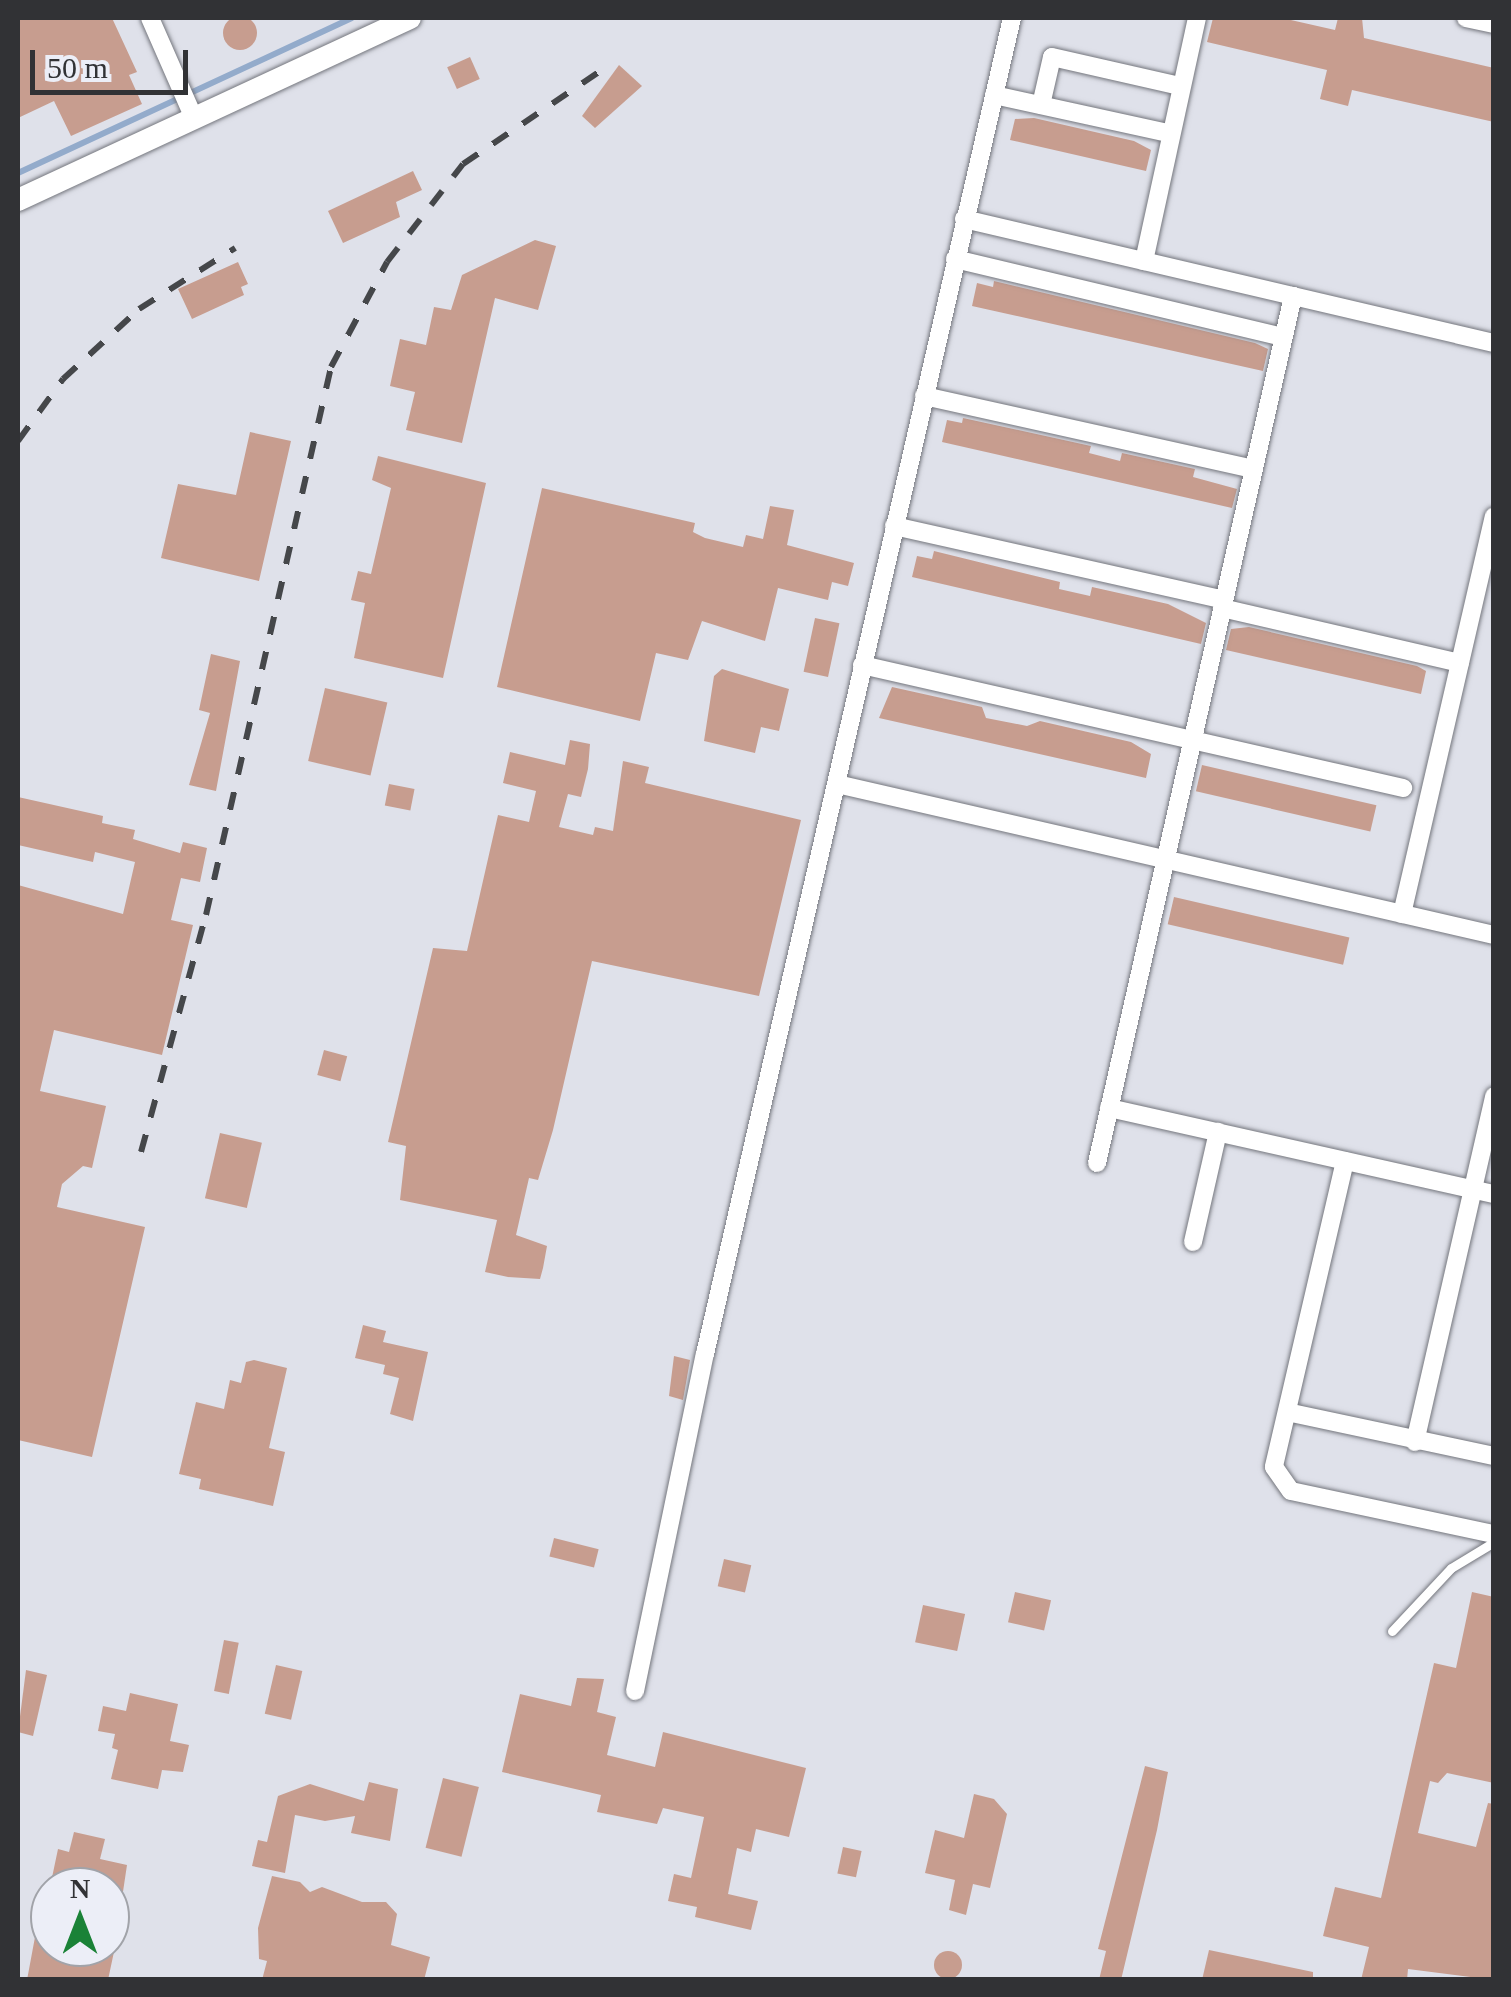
<!DOCTYPE html>
<style>
body{margin:0}
#map{position:relative;width:1511px;height:1997px;overflow:hidden;background:#dfe1ea;font-family:Georgia,serif}
div>[style]{position:absolute}
[style*='--x']{left:calc(var(--x)*1px);top:calc(var(--y)*1px);width:calc(var(--w)*1px);rotate:calc(var(--a)*1deg)}
.stream>*{height:6px;margin:-3px;padding:0 3px;transform-origin:3px;border-radius:3px;background:#93abcb}
.building>*{inset:0;background:#c79d8f;transform-origin:0 0}
.round{border-radius:50%}
.roads{filter:drop-shadow(0 0 2px #74767d) drop-shadow(0 0 2px #74767d)}
.service>*{height:9px;margin:-4.5px;padding:0 4.5px;transform-origin:4.5px;border-radius:4.5px;background:#fff}
.minor>*{height:18px;margin:-9px;padding:0 9px;transform-origin:9px;border-radius:9px;background:#fff}
.tertiary>*{height:22px;margin:-11px;padding:0 11px;transform-origin:11px;border-radius:11px;background:#fff}
.rail>*{height:6px;margin-top:-3px;transform-origin:0;background:repeating-linear-gradient(90deg,#45474a 0 18px,transparent 0 36px)}
span{translate:-50% -50%;white-space:nowrap;text-align:center;line-height:1.15;-webkit-text-stroke:10px #eceef7;paint-order:stroke}
.frame{position:absolute;inset:0;border:20px solid #313235;pointer-events:none}
.north{position:absolute;left:30px;top:1867px;width:100px;height:100px;box-sizing:border-box;background:#eceef7;border:2px solid #a1a3a9;border-radius:50%;rotate:0deg;font-size:28px;font-weight:700;line-height:40px;text-align:center;color:#313235}
.north::after{content:'';display:block;margin:auto;width:35px;height:45px;background:#1a8237;clip-path:polygon(50% 0,100% 100%,50% 72%,0 100%)}
.scale{position:absolute;left:30px;top:50px;width:158px;height:45px;box-sizing:border-box;border:5px solid #313235;border-top:0;padding-left:12px;font-size:30px;line-height:35px;white-space:nowrap;color:#313235;-webkit-text-stroke:8px #eceef7;paint-order:stroke}
</style>
<div id="map">
<div class="stream">
<div style="--x:18;--y:173;--w:368;--a:-24.9"></div>
</div>
<div class="building">
<div class="round" style="left:223px;top:16px;width:34px;height:34px"></div>
<div style="clip-path:polygon(18px 18px,112px 18px,137px 72px,129px 75px,142px 104px,71px 136px,54px 101px,18px 118px)"></div>
<div style="clip-path:polygon(1213px 18px,1282px 18px,1335px 30px,1338px 18px,1362px 18px,1364px 38px,1494px 68px,1494px 122px,1352px 90px,1348px 106px,1320px 99px,1327px 70px,1207px 42px)"></div>
<div style="left:470px;top:57px;width:24px;height:25px;rotate:66deg"></div>
<div style="clip-path:polygon(619px 65px,642px 86px,595px 128px,582px 116px)"></div>
<div style="clip-path:polygon(1034px 118px,1134px 141px,1151px 150px,1146px 171px,1010px 140px,1015px 119px)"></div>
<div style="clip-path:polygon(413px 171px,422px 190px,396px 202px,400px 217px,343px 243px,328px 211px)"></div>
<div style="clip-path:polygon(535px 240px,556px 246px,538px 310px,495px 298px,462px 443px,406px 430px,415px 392px,390px 386px,400px 339px,426px 345px,434px 307px,451px 310px,462px 275px)"></div>
<div style="clip-path:polygon(238px 262px,248px 284px,241px 287px,244px 295px,192px 319px,178px 289px)"></div>
<div style="clip-path:polygon(994px 281px,1255px 343px,1268px 349px,1263px 371px,972px 306px,977px 283px,993px 287px)"></div>
<div style="clip-path:polygon(963px 418px,1091px 446px,1089px 453px,1120px 461px,1122px 453px,1195px 469px,1193px 477px,1237px 489px,1232px 508px,942px 442px,947px 420px,962px 423px)"></div>
<div style="clip-path:polygon(250px 432px,291px 441px,259px 581px,161px 558px,178px 484px,236px 495px)"></div>
<div style="clip-path:polygon(378px 456px,486px 483px,443px 678px,354px 658px,365px 603px,351px 600px,358px 571px,371px 574px,391px 488px,372px 480px)"></div>
<div style="clip-path:polygon(542px 488px,695px 523px,693px 532px,705px 538px,743px 547px,746px 535px,763px 539px,770px 506px,794px 510px,787px 545px,854px 563px,848px 586px,832px 582px,828px 600px,778px 588px,765px 641px,702px 621px,688px 660px,656px 653px,640px 721px,497px 687px)"></div>
<div style="clip-path:polygon(934px 551px,1060px 582px,1059px 589px,1090px 596px,1092px 587px,1168px 604px,1206px 623px,1201px 644px,912px 577px,917px 556px,932px 559px)"></div>
<div style="left:815px;top:618px;width:25px;height:55px;rotate:12deg"></div>
<div style="clip-path:polygon(1249px 627px,1417px 666px,1426px 671px,1421px 694px,1226px 650px,1231px 629px)"></div>
<div style="clip-path:polygon(211px 654px,240px 661px,216px 791px,189px 785px,210px 713px,199px 710px)"></div>
<div style="clip-path:polygon(722px 669px,789px 689px,779px 731px,761px 727px,755px 753px,704px 741px,714px 676px)"></div>
<div style="clip-path:polygon(892px 687px,982px 707px,986px 718px,1027px 726px,1040px 721px,1131px 742px,1151px 754px,1146px 778px,879px 718px)"></div>
<div style="left:325px;top:688px;width:64px;height:75px;rotate:13deg"></div>
<div style="clip-path:polygon(570px 740px,590px 744px,588px 769px,581px 797px,568px 794px,559px 827px,593px 835px,595px 827px,613px 831px,623px 761px,649px 767px,645px 783px,801px 820px,759px 996px,592px 961px,553px 1130px,538px 1180px,529px 1178px,516px 1235px,547px 1246px,543px 1268px,540px 1279px,508px 1277px,485px 1272px,497px 1220px,400px 1200px,406px 1146px,388px 1142px,433px 948px,467px 951px,498px 815px,529px 822px,536px 791px,503px 783px,510px 752px,565px 765px)"></div>
<div style="left:1202px;top:765px;width:179px;height:27px;rotate:13deg"></div>
<div style="left:389px;top:784px;width:26px;height:22px;rotate:11deg"></div>
<div style="clip-path:polygon(18px 797px,103px 816px,102px 823px,135px 830px,133px 839px,180px 853px,183px 842px,207px 848px,200px 882px,181px 878px,171px 920px,193px 925px,162px 1055px,54px 1030px,40px 1091px,106px 1106px,92px 1168px,83px 1166px,62px 1184px,57px 1207px,145px 1227px,92px 1457px,18px 1440px,18px 885px,123px 914px,135px 862px,95px 852px,93px 862px,18px 845px)"></div>
<div style="left:1174px;top:897px;width:180px;height:28px;rotate:13deg"></div>
<div style="left:324px;top:1050px;width:24px;height:26px;rotate:15deg"></div>
<div style="left:220px;top:1133px;width:43px;height:67px;rotate:13deg"></div>
<div style="clip-path:polygon(363px 1325px,386px 1331px,383px 1342px,428px 1352px,413px 1421px,390px 1414px,399px 1378px,383px 1374px,385px 1365px,355px 1358px)"></div>
<div style="clip-path:polygon(674px 1356px,690px 1360px,683px 1400px,669px 1396px)"></div>
<div style="clip-path:polygon(254px 1360px,287px 1368px,269px 1448px,285px 1452px,273px 1506px,199px 1489px,201px 1479px,179px 1474px,196px 1402px,224px 1409px,230px 1380px,241px 1383px,246px 1362px)"></div>
<div style="left:554px;top:1538px;width:46px;height:19px;rotate:14deg"></div>
<div style="left:724px;top:1559px;width:28px;height:28px;rotate:13deg"></div>
<div style="left:1015px;top:1592px;width:37px;height:31px;rotate:13deg"></div>
<div style="clip-path:polygon(1472px 1592px,1494px 1597px,1494px 1783px,1447px 1773px,1438px 1783px,1430px 1781px,1418px 1833px,1476px 1847px,1488px 1803px,1494px 1804px,1494px 1980px,1408px 1969px,1407px 1980px,1361px 1980px,1369px 1947px,1323px 1936px,1335px 1887px,1381px 1898px,1434px 1663px,1456px 1668px)"></div>
<div style="left:923px;top:1605px;width:43px;height:38px;rotate:12deg"></div>
<div style="left:224px;top:1640px;width:15px;height:52px;rotate:11deg"></div>
<div style="left:276px;top:1665px;width:27px;height:50px;rotate:13deg"></div>
<div style="clip-path:polygon(26px 1670px,47px 1675px,33px 1736px,18px 1732px)"></div>
<div style="clip-path:polygon(577px 1678px,604px 1679px,597px 1712px,616px 1717px,607px 1755px,655px 1767px,663px 1732px,806px 1768px,789px 1837px,756px 1829px,751px 1852px,737px 1848px,728px 1894px,758px 1901px,751px 1930px,695px 1917px,697px 1907px,668px 1901px,674px 1874px,691px 1878px,704px 1817px,663px 1808px,657px 1824px,597px 1812px,601px 1795px,502px 1772px,520px 1694px,571px 1706px)"></div>
<div style="clip-path:polygon(130px 1693px,178px 1704px,170px 1741px,189px 1745px,183px 1772px,162px 1770px,158px 1789px,111px 1779px,118px 1750px,112px 1748px,115px 1734px,98px 1731px,103px 1706px,126px 1711px)"></div>
<div style="clip-path:polygon(1145px 1766px,1168px 1772px,1157px 1830px,1121px 1980px,1099px 1980px,1106px 1951px,1098px 1949px)"></div>
<div style="left:443px;top:1778px;width:37px;height:72px;rotate:14deg"></div>
<div style="clip-path:polygon(369px 1782px,398px 1789px,390px 1841px,351px 1833px,355px 1816px,325px 1821px,295px 1815px,285px 1873px,252px 1866px,258px 1840px,267px 1842px,278px 1796px,310px 1784px,364px 1801px)"></div>
<div style="clip-path:polygon(974px 1794px,994px 1799px,1007px 1814px,990px 1888px,973px 1884px,966px 1915px,949px 1910px,955px 1880px,925px 1873px,935px 1830px,964px 1838px)"></div>
<div style="clip-path:polygon(74px 1832px,105px 1839px,100px 1859px,127px 1865px,118px 1925px,110px 1924px,110px 1887px,50px 1887px,58px 1849px,69px 1852px)"></div>
<div style="left:843px;top:1847px;width:19px;height:27px;rotate:12deg"></div>
<div style="clip-path:polygon(272px 1876px,300px 1882px,310px 1892px,322px 1887px,362px 1902px,386px 1902px,397px 1914px,391px 1945px,430px 1957px,424px 1980px,262px 1980px,267px 1961px,259px 1959px,258px 1928px)"></div>
<div style="clip-path:polygon(35px 1937px,50px 1940px,50px 1947px,115px 1947px,108px 1980px,27px 1980px)"></div>
<div style="clip-path:polygon(1209px 1950px,1313px 1972px,1313px 1980px,1202px 1980px)"></div>
<div class="round" style="left:934px;top:1951px;width:28px;height:28px"></div>
</div>
<div class="roads">
<div class="service">
<div style="--x:1392;--y:1631;--w:86;--a:-46.9"></div>
<div style="--x:1451;--y:1568;--w:50;--a:-31.2"></div>
</div>
<div class="minor">
<div style="--x:150;--y:18;--w:109;--a:66.3"></div>
<div style="--x:1466;--y:18;--w:29;--a:12"></div>
<div style="--x:994;--y:95;--w:178;--a:12.3"></div>
<div style="--x:1041;--y:105;--w:49;--a:-77.1"></div>
<div style="--x:1052;--y:57;--w:131;--a:12.8"></div>
<div style="--x:964;--y:219;--w:544;--a:13.17"></div>
<div style="--x:955;--y:259;--w:337;--a:13.4"></div>
<div style="--x:1144;--y:261;--w:249;--a:-77.7"></div>
<div style="--x:924;--y:396;--w:337;--a:12.5"></div>
<div style="--x:894;--y:526;--w:338;--a:12.6"></div>
<div style="--x:1222;--y:608;--w:244;--a:13"></div>
<div style="--x:862;--y:665;--w:555;--a:12.81"></div>
<div style="--x:837;--y:784;--w:674;--a:12.94"></div>
<div style="--x:1402;--y:914;--w:408;--a:-77"></div>
<div style="--x:1109;--y:1108;--w:394;--a:12.6"></div>
<div style="--x:1345;--y:1161;--w:314;--a:103.1"></div>
<div style="--x:1274;--y:1467;--w:29;--a:55"></div>
<div style="--x:1291;--y:1491;--w:208;--a:12"></div>
<div style="--x:1097;--y:1163;--w:889;--a:-77.26"></div>
<div style="--x:1193;--y:1242;--w:113;--a:-77.2"></div>
<div style="--x:1287;--y:1412;--w:212;--a:12"></div>
<div style="--x:1415;--y:1442;--w:355;--a:-77.1"></div>
<div style="--x:635;--y:1691;--w:344;--a:-78.3"></div>
<div style="--x:705;--y:1354;--w:1371;--a:-77.06"></div>
</div>
<div class="tertiary">
<div style="--x:18;--y:200;--w:432;--a:-24.9"></div>
</div>
</div>
<div class="rail">
<div style="--x:18;--y:441;--w:77;--a:-54"></div>
<div style="--x:63;--y:379;--w:103;--a:-42.6"></div>
<div style="--x:139;--y:309;--w:114;--a:-32.4"></div>
<div style="--x:141;--y:1152;--w:246;--a:-74.7"></div>
<div style="--x:206;--y:915;--w:562;--a:-77.15"></div>
<div style="--x:331;--y:367;--w:119;--a:-61.9"></div>
<div style="--x:387;--y:262;--w:124;--a:-52.2"></div>
<div style="--x:463;--y:164;--w:164;--a:-34.1"></div>
</div>
<div class="frame"></div>
<div class="north">N</div>
<div class="scale">50 m</div>
</div>
